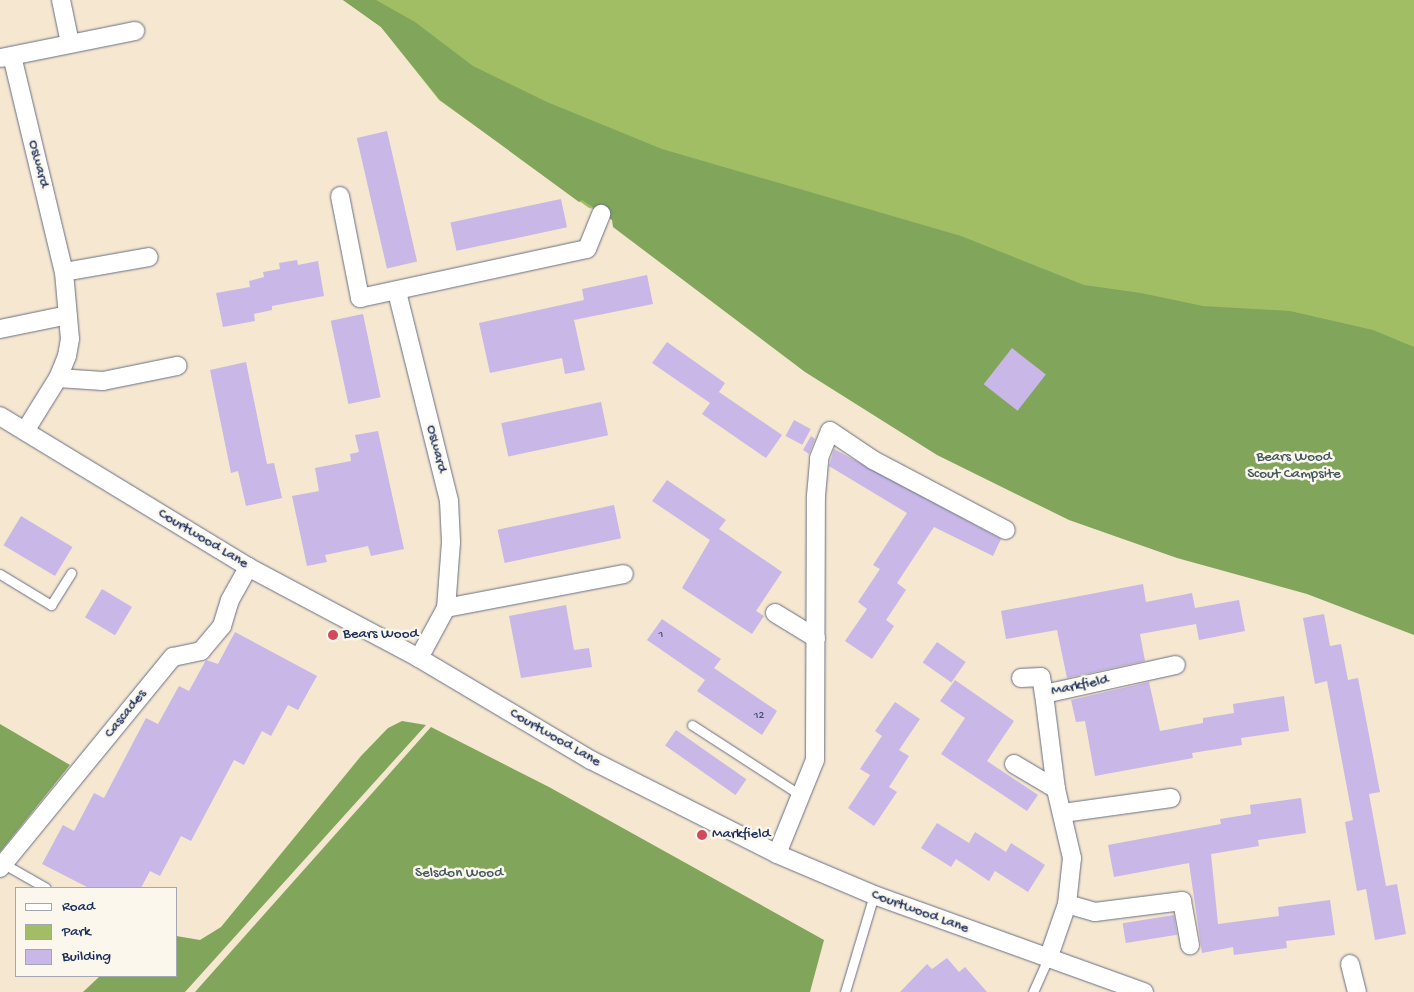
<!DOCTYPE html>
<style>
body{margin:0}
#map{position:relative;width:1414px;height:992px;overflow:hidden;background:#f6e7d0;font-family:"Gochi Hand",sans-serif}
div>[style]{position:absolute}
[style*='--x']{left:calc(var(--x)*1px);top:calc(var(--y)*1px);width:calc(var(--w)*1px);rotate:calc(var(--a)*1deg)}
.green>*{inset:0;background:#a2be65}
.forest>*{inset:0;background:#81a55a}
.building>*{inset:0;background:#c8b7e7;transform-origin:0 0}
.roads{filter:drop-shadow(0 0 1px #686f86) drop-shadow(0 0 1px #686f86)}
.lane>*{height:9px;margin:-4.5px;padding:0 4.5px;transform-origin:4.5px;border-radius:4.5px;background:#fff}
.street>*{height:18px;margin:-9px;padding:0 9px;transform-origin:9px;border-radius:9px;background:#fff}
.dots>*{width:14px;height:14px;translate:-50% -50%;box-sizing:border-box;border:2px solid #fbf7ec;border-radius:50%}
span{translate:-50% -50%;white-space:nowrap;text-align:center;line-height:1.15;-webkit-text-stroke:5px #fbf7ec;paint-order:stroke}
.number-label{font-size:12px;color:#465180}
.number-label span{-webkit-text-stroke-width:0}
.street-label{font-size:15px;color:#1b2f5e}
.park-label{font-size:15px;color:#445a60}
.poi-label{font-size:15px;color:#1b2f5e}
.left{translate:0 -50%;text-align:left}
.legend{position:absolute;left:15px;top:887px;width:162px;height:90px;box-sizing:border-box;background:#fbf7ec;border:1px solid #a1a7b3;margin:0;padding:6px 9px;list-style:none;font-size:15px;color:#1b2f5e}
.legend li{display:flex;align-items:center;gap:10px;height:25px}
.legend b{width:25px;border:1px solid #a1a7b3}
</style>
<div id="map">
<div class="green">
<div style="clip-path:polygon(343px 0,1414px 0,1414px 375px,589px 208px,439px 100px,381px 27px)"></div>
</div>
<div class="forest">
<div style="clip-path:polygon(343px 0,376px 0,415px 22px,473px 66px,547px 102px,662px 149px,961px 236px,1084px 285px,1141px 293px,1203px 306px,1290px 311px,1373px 330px,1414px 347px,1414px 635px,1307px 594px,1177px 558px,1069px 520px,937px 455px,805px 372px,613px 227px,612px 220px,582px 200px,579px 202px,440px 100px,381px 27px)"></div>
<div style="clip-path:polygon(402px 721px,426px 725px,185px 992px,83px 992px,100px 976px,176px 976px,176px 936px,200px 940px,221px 927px,361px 756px,388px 728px)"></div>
<div style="clip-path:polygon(0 724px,70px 765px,0 852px)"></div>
<div style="clip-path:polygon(431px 727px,549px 787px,824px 940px,810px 992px,195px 992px)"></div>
</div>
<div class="building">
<div style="left:387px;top:131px;width:134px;height:31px;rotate:77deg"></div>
<div style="left:561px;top:199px;width:29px;height:113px;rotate:78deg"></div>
<div style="clip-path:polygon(297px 260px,298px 265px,318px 261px,324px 296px,272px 306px,272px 310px,254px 314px,255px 321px,223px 327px,216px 293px,250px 287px,249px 281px,264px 277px,263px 272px,280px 269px,279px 263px)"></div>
<div style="clip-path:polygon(647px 275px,653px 304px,574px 320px,585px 370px,565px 374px,562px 358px,490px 373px,479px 323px,584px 300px,582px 289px)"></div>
<div style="left:363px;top:314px;width:85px;height:33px;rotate:78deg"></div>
<div style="clip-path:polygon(667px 342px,725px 383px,719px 392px,782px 435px,766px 458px,702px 414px,710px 403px,652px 363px)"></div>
<div style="left:1012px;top:348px;width:43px;height:46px;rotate:38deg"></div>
<div style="clip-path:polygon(246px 362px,267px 464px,274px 463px,282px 498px,246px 506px,238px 471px,231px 473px,210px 370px)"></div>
<div style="left:601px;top:402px;width:34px;height:102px;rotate:78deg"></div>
<div style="left:794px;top:420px;width:19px;height:18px;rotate:28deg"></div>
<div style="clip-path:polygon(378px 431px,404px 549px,371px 556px,368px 546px,325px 555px,327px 562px,307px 566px,292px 496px,319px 491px,315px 468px,351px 461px,350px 454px,359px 452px,355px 435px)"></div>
<div style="clip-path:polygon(811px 436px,815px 439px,809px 454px,803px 450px)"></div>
<div style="clip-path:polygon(834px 449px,1001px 539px,993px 556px,934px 527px,897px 583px,906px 590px,886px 620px,894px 626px,872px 659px,845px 641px,867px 609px,858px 602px,880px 569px,873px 565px,907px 513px,829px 466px)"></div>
<div style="clip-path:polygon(667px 480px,726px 520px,719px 529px,782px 572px,756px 611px,764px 616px,752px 634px,682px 588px,710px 540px,652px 501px)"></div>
<div style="left:614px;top:505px;width:34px;height:119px;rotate:78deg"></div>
<div style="left:21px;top:516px;width:60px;height:34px;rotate:31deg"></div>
<div style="clip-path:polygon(1143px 584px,1146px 602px,1192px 593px,1195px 608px,1239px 600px,1245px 631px,1199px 640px,1196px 624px,1140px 634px,1145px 661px,1067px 678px,1057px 630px,1006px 639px,1001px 611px)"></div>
<div style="left:102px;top:589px;width:35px;height:33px;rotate:31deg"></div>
<div style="clip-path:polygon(566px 605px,574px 650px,589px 648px,592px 667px,521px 678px,509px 616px)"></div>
<div style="clip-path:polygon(1324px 614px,1330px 646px,1341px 644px,1348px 680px,1358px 678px,1380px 792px,1369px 794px,1386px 886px,1397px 884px,1406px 934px,1375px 940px,1366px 889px,1357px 891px,1345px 822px,1353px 820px,1327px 681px,1315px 684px,1303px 618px)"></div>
<div style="clip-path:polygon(662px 619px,721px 659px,714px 668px,777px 711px,762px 735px,697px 691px,705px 680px,647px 640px)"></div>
<div style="clip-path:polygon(235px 632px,317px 676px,298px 710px,288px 705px,271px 736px,262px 731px,244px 765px,234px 760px,191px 841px,181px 836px,160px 876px,150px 871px,141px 888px,89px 888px,42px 864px,63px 825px,74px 831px,94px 793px,104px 798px,146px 718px,158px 724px,179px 686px,189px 691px,206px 660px,218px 664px)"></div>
<div style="left:937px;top:642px;width:35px;height:25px;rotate:35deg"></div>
<div style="clip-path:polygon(955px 680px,1014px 721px,987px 761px,1038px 795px,1027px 811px,941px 754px,965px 718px,940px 701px)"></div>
<div style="clip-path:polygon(1149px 682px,1160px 731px,1203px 723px,1203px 718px,1234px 713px,1233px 704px,1284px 696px,1289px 731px,1241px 738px,1242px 745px,1192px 753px,1193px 758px,1095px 776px,1085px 721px,1076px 722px,1071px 700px)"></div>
<div style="clip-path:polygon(895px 702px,920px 719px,899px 750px,909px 756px,889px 787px,897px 792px,874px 826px,848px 808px,870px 775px,860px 769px,882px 736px,875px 731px)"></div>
<div style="left:676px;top:730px;width:86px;height:19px;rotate:35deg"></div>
<div style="clip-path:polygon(1301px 798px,1306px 833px,1258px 840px,1259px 846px,1211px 854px,1218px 924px,1279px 916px,1278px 907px,1330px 900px,1335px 935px,1286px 941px,1287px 948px,1234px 955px,1233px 947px,1202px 953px,1189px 863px,1114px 877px,1108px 845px,1221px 824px,1220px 819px,1251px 814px,1250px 805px)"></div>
<div style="clip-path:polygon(937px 823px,969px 843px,975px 832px,1006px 852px,1011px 843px,1045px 865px,1028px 892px,995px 871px,989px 881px,956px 859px,951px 867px,921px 848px)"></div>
<div style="left:1174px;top:915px;width:20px;height:52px;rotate:81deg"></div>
<div style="clip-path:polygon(947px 958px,959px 972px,965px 967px,987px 992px,900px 992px,927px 964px,932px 969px)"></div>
</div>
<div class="roads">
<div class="lane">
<div style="--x:0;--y:574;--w:60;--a:31.3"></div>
<div style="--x:51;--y:605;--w:38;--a:-58"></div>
<div style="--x:692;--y:725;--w:129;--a:32.9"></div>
<div style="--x:4;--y:864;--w:48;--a:29.7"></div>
<div style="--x:845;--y:992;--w:101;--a:-73.4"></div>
<div style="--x:1033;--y:992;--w:36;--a:-66"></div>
</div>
<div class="street">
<div style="--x:61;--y:0;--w:44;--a:78.2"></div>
<div style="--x:12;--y:56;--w:222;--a:76.5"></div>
<div style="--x:64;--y:272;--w:67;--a:84.9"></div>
<div style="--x:70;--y:339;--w:17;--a:100"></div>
<div style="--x:67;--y:356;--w:24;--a:112"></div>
<div style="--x:58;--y:378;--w:62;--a:121.9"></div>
<div style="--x:1;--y:58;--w:137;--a:-11.4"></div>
<div style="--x:340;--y:196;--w:104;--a:78.9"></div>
<div style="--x:360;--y:298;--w:232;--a:-12.2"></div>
<div style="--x:587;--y:249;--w:38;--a:-68"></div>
<div style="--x:64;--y:272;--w:86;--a:-10"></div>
<div style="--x:397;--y:292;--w:215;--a:76"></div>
<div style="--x:449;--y:501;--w:41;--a:87.2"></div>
<div style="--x:451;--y:542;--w:66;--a:94.3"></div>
<div style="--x:446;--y:608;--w:57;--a:118.4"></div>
<div style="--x:0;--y:329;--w:69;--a:-11.6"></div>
<div style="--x:58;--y:378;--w:45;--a:3.8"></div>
<div style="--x:103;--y:381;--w:76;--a:-11.5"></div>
<div style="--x:0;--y:416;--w:290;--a:31.3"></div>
<div style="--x:248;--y:567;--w:194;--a:28"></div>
<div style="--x:419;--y:658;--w:200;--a:30.7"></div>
<div style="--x:591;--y:760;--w:208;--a:26.8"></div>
<div style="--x:777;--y:854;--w:105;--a:22.9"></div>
<div style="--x:874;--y:895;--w:287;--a:19.8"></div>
<div style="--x:446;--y:608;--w:181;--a:-10.8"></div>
<div style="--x:775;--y:613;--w:48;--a:31.4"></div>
<div style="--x:1021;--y:678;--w:20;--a:-3"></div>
<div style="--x:1041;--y:677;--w:17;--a:80"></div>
<div style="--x:1014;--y:764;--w:49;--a:30.8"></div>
<div style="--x:1063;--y:813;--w:109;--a:-7.9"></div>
<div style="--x:777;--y:854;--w:101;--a:-68"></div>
<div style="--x:815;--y:760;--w:264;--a:-89.8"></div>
<div style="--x:816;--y:496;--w:38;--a:-85"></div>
<div style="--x:819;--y:458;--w:29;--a:-68"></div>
<div style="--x:830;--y:431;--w:52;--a:34"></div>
<div style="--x:873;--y:460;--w:150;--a:27.8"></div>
<div style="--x:0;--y:868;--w:273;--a:-50.7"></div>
<div style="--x:173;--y:657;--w:29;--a:-12"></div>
<div style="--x:201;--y:651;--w:33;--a:-50"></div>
<div style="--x:222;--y:626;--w:27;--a:-73"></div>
<div style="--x:230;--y:600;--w:38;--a:-61"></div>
<div style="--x:1067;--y:904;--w:29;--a:16"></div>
<div style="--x:1095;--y:912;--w:88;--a:-7.2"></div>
<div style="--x:1182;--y:901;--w:45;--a:79.7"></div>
<div style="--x:1048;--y:959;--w:58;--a:-70.9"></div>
<div style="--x:1067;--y:904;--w:46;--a:-83.8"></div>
<div style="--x:1072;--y:858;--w:71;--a:-103.1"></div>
<div style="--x:1056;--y:789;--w:96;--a:-97.2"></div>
<div style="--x:1044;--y:694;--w:135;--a:-12.4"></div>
<div style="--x:1350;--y:964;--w:29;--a:76"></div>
</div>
</div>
<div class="dots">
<div style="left:333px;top:635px;background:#d1495b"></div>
<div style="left:702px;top:835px;background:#d1495b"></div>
</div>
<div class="number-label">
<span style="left:661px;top:636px">1</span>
<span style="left:759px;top:717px">12</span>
</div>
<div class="street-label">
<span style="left:38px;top:164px;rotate:76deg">Osward</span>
<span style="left:436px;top:449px;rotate:76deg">Osward</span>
<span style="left:203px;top:539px;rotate:31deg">Courtwood Lane</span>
<span style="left:1080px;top:686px;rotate:-12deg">Markfield</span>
<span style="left:126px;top:714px;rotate:-51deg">Cascades</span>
<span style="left:555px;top:738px;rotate:30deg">Courtwood Lane</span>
<span style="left:920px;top:912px;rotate:20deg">Courtwood Lane</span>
</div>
<div class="park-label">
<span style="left:1294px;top:466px">Bears Wood<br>Scout Campsite</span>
<span style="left:459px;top:874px">Selsdon Wood</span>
</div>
<div class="poi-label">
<span class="left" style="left:343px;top:635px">Bears Wood</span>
<span class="left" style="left:712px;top:835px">Markfield</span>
</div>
<ul class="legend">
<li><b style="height:6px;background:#fff"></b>Road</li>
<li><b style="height:14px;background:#a2be65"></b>Park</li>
<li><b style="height:14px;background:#c8b7e7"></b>Building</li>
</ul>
</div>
